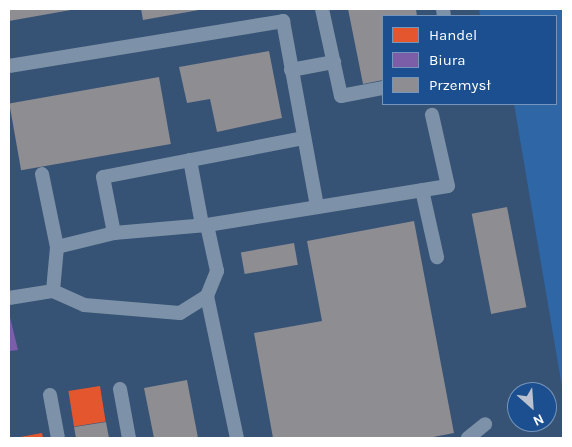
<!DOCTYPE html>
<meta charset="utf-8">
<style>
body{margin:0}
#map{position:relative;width:572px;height:447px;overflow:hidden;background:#365274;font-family:Karla,sans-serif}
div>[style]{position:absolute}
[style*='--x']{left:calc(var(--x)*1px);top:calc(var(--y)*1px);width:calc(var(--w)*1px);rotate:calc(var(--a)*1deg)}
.green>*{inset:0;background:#2f66a5}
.shops>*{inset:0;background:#e4572e;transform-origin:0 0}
.offices>*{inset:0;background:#7b5ea7}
.industry>*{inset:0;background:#8d8d92;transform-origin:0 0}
.lane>*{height:14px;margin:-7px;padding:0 7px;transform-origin:7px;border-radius:7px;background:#7d92a8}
span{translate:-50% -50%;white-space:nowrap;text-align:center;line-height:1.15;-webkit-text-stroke:5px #1b4f8f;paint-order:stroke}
.frame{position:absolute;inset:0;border:10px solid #fff;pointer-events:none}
.legend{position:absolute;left:382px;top:15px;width:175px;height:90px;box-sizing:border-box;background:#1b4f8f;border:1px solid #7695bc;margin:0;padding:6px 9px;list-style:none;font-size:15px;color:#fff}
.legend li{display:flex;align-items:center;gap:10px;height:25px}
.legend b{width:25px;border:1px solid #7695bc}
.north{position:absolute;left:507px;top:382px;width:50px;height:50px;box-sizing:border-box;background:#1b4f8f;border:1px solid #7695bc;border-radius:50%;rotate:154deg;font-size:14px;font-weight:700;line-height:20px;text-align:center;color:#fff}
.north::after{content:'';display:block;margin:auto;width:18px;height:22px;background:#b9c2ce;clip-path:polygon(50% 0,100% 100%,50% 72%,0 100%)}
</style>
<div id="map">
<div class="green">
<div style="clip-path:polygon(479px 9px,563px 9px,563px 393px,514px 104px,556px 104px,556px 16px,480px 16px)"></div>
</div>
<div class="shops">
<div style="left:100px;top:386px;width:36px;height:32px;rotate:81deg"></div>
<div style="clip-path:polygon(42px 433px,43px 438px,20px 438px,20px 437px)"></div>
</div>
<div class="offices">
<div style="clip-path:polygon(9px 313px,18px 350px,9px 351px)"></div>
</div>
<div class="industry">
<div style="clip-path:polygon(9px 9px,71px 9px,71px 10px,9px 21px)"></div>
<div style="clip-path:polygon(141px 9px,199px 9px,199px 10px,143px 20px)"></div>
<div style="clip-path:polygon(348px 9px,416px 9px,417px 16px,383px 16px,383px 80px,363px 84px)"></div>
<div style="clip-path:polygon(269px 51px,282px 118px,217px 132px,210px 99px,187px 103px,179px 67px)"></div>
<div style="left:159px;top:77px;width:68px;height:152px;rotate:80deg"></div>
<div style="left:507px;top:207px;width:102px;height:36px;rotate:79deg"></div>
<div style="clip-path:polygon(414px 221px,454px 433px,428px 438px,273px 438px,254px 333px,322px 321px,307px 241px)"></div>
<div style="left:294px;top:243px;width:22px;height:54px;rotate:80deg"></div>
<div style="clip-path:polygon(187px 380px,198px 438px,154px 438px,144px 388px)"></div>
<div style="clip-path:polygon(106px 422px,109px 438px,76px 438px,74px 427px)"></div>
</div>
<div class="lane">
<div style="--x:322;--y:9;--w:89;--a:77.7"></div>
<div style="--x:341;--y:96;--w:43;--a:-10.8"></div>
<div style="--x:443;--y:9;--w:7;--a:82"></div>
<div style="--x:9;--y:66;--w:278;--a:-9.3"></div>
<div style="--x:283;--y:21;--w:188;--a:79.6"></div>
<div style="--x:291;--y:70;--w:44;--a:-10.5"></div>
<div style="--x:190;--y:160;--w:66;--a:79.5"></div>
<div style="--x:42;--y:174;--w:75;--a:78.4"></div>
<div style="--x:422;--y:190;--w:69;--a:77.4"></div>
<div style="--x:114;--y:233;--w:57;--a:-101.1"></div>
<div style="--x:103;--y:177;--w:205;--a:-11"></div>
<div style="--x:53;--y:291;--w:44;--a:-84.8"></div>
<div style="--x:57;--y:247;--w:59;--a:-13.8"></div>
<div style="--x:114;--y:233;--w:93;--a:-4.9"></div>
<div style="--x:207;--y:225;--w:244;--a:-9.2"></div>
<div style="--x:448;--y:186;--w:73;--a:-102.7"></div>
<div style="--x:207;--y:296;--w:145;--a:78.1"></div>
<div style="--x:9;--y:298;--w:45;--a:-9"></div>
<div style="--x:53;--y:291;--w:34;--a:24"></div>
<div style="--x:84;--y:305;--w:96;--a:4.8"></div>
<div style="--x:180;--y:313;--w:32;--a:-32"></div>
<div style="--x:207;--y:296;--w:27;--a:-68"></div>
<div style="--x:217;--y:271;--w:47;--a:-102.3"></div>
<div style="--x:120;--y:389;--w:50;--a:79.6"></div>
<div style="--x:50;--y:395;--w:44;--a:79.5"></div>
<div style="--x:468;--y:438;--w:22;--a:-39"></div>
</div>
<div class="frame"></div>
<ul class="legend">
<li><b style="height:14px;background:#e4572e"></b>Handel</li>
<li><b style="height:14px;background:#7b5ea7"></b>Biura</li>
<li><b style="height:14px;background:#8d8d92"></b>Przemysł</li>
</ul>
<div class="north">N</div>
</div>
